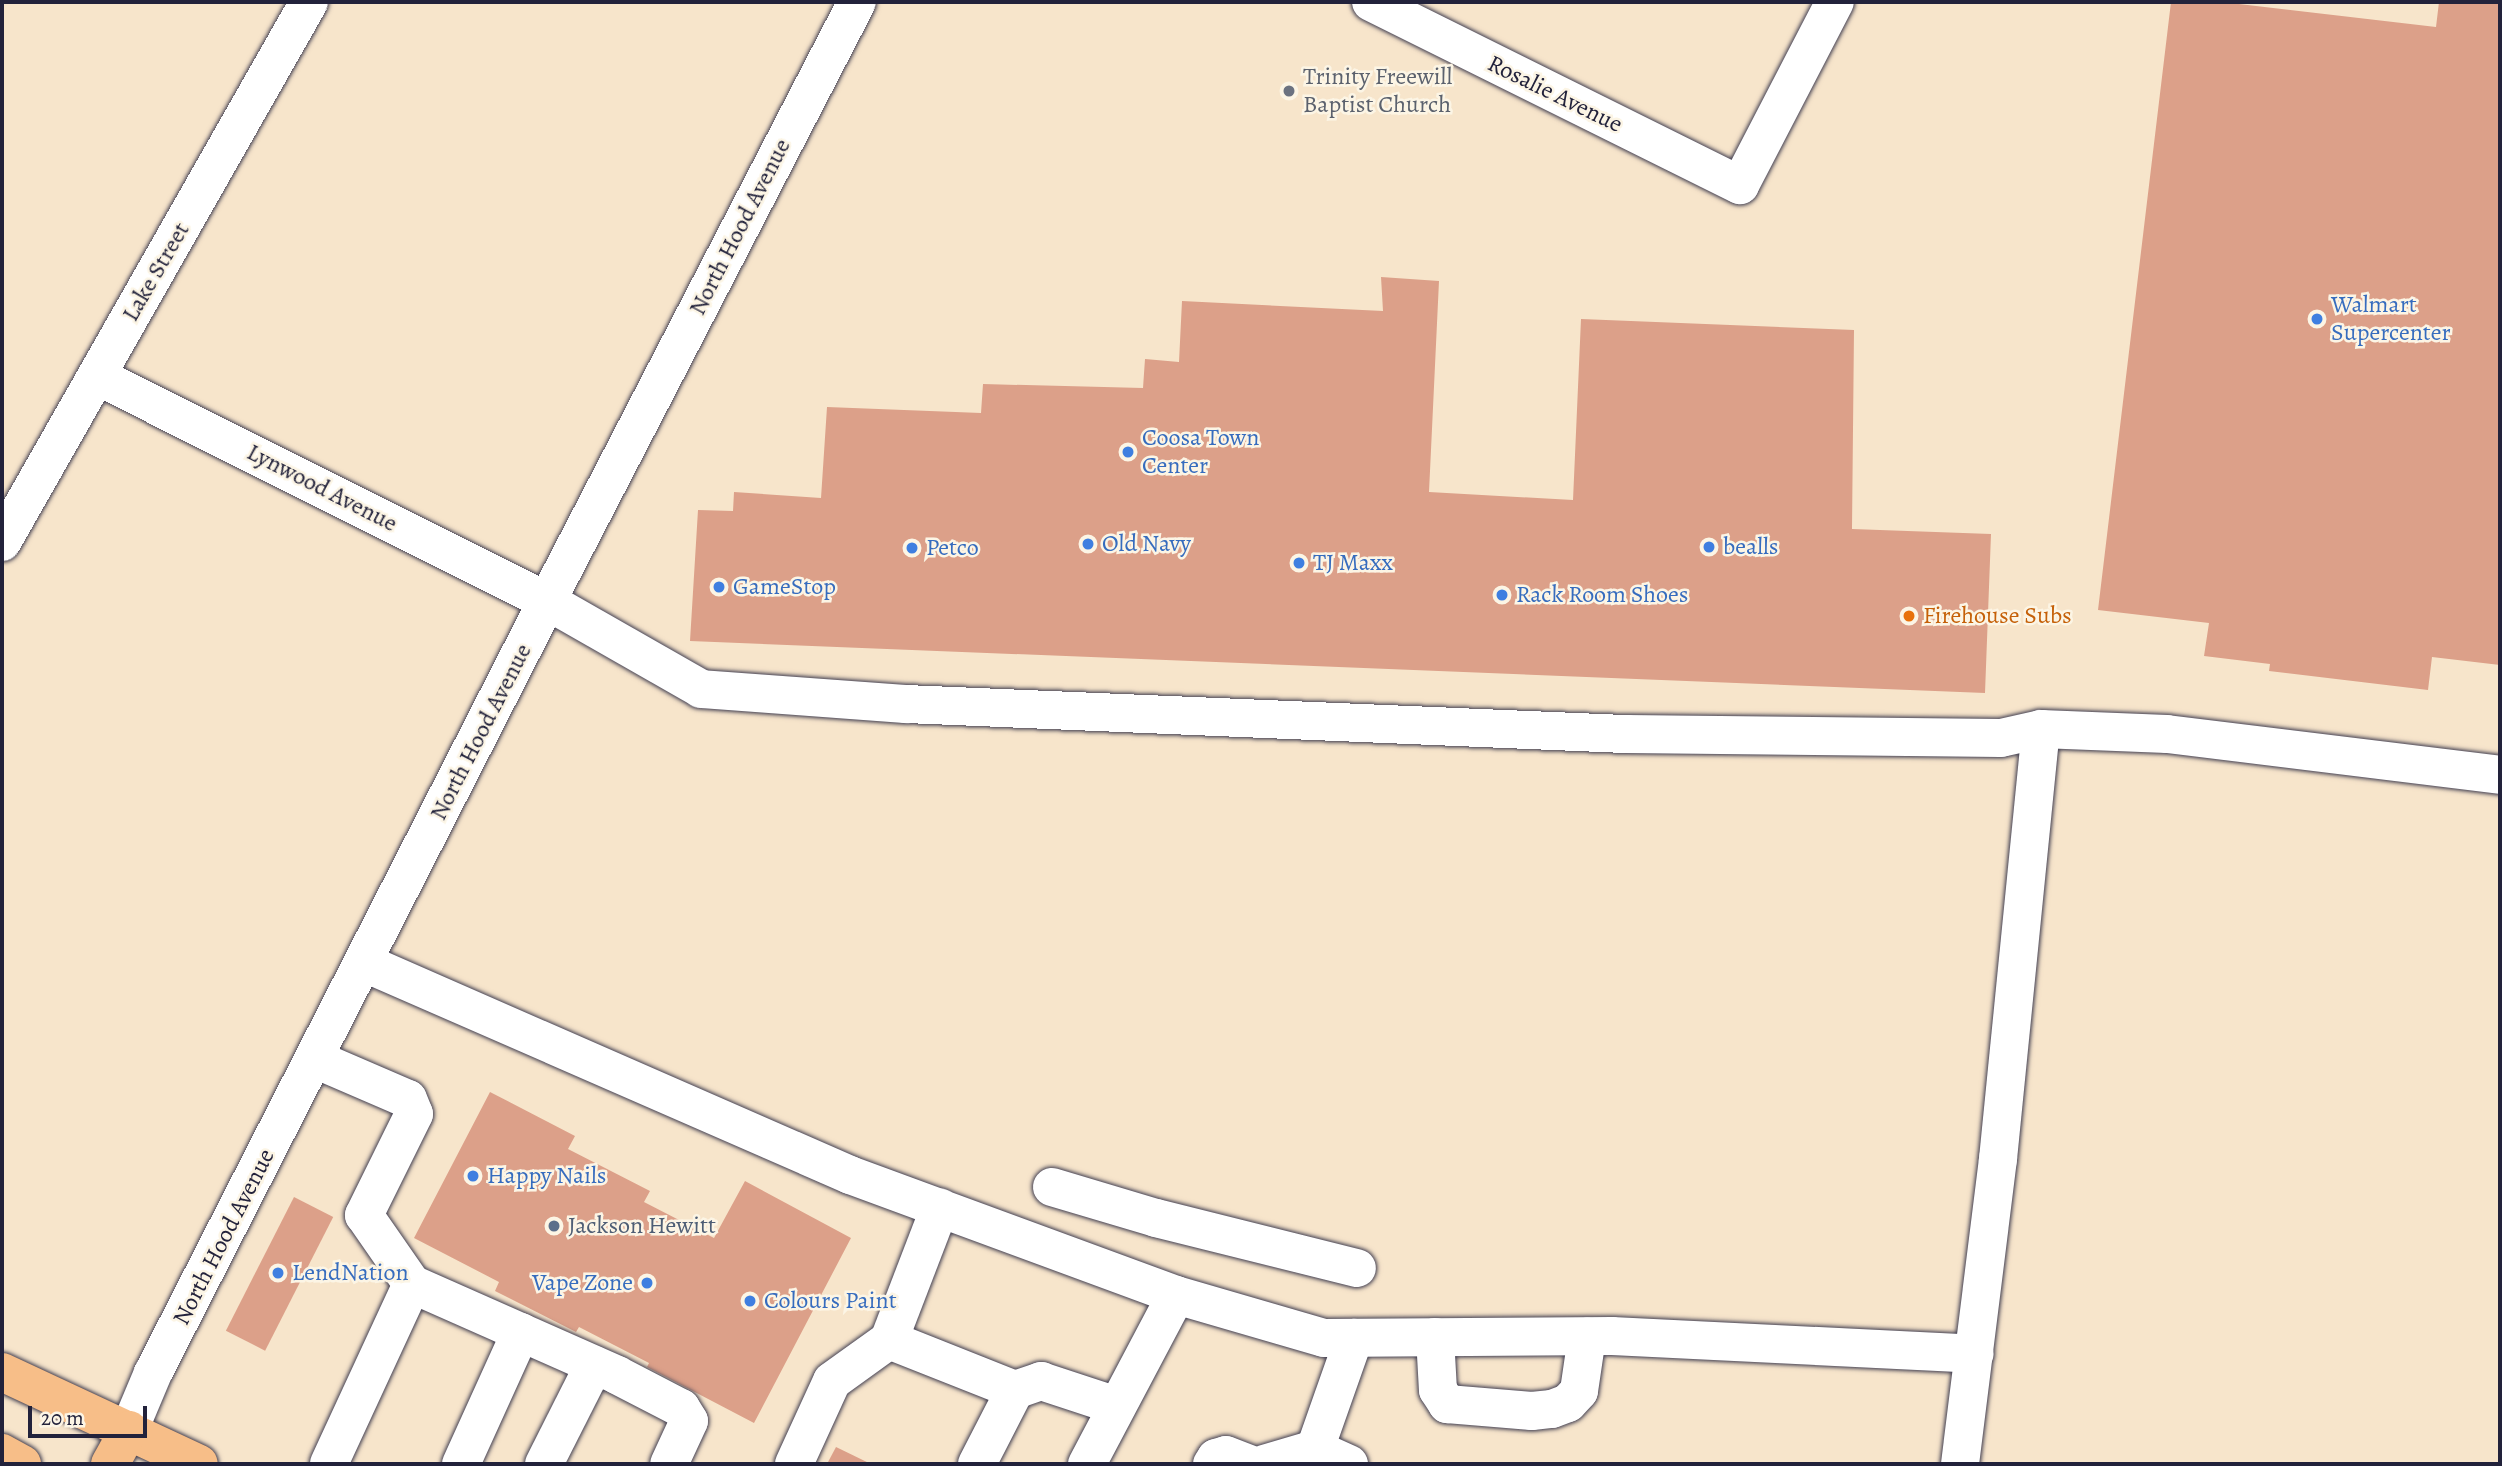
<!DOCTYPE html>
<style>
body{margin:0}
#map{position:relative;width:2502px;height:1466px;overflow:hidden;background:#f7e5cb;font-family:Alegreya,serif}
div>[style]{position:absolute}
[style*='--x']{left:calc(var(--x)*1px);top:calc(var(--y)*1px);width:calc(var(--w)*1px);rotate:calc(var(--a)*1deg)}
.building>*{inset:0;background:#dca089;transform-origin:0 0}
.roads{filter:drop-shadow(0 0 2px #423f51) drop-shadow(0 0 2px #423f51)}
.minor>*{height:38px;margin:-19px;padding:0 19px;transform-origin:19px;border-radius:19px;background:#fff}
.highway>*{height:38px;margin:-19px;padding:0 19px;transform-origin:19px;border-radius:19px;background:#f7be88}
.dots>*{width:19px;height:19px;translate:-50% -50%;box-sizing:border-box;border:4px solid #fcf5e5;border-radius:50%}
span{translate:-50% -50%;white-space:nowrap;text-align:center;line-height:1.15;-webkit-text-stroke:5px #fcf5e5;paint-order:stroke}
.worship-label{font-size:24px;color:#5b616d}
.left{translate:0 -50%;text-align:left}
.street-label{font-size:24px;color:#22223b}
.shop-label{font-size:24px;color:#366cbe}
.right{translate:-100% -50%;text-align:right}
.food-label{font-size:24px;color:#c56008}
.service-label{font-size:24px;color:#4e5e75}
.frame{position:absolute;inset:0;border:4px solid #22223b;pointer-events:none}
.scale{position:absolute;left:28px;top:1406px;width:119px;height:32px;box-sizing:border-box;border:4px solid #22223b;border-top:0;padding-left:9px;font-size:21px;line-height:24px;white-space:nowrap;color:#22223b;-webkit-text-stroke:5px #fcf5e5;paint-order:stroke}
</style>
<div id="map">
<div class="building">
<div style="clip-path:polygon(2171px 2px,2222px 2px,2436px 27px,2439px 2px,2500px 2px,2500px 665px,2432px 657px,2428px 690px,2269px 671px,2270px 664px,2204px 656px,2209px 623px,2098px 610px)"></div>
<div style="clip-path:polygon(1381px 277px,1439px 281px,1429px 492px,1573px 500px,1581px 319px,1854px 330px,1852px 529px,1991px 534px,1985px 693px,690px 641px,698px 510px,733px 511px,734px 492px,821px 498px,827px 407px,981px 413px,983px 384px,1143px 388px,1145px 359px,1179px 362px,1182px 301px,1383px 311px)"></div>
<div style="clip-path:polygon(490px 1092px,575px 1136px,568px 1149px,650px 1191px,644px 1202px,714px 1238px,745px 1181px,851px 1238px,754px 1423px,647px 1367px,649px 1363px,579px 1327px,576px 1332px,495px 1291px,499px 1282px,414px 1238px)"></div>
<div style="left:294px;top:1197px;width:44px;height:150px;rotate:27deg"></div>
<div style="clip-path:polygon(836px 1447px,871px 1464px,827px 1464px)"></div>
</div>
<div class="roads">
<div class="minor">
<div style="--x:1371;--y:2;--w:412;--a:26.4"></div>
<div style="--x:1740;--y:185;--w:206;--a:-62.6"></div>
<div style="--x:97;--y:376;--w:503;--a:26.57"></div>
<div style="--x:547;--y:601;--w:177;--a:29.7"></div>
<div style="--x:701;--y:689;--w:206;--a:4.2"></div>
<div style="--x:906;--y:704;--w:721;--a:2.39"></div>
<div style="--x:1626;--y:734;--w:375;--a:0.6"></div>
<div style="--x:2001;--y:738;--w:41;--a:-12.7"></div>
<div style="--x:2;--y:542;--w:621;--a:-60.38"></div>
<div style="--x:365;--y:963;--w:529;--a:23.61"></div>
<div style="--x:850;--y:1175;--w:347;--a:20.2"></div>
<div style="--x:1176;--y:1295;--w:154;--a:16.2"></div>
<div style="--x:1324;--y:1338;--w:288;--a:-0.4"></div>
<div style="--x:1612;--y:1336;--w:363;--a:2.8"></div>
<div style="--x:315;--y:1059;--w:101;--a:23.3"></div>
<div style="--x:408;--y:1099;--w:16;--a:68"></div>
<div style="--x:414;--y:1114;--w:113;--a:116.3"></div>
<div style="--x:364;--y:1215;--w:84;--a:55.2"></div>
<div style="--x:412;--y:1284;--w:198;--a:114.8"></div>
<div style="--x:1052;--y:1187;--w:109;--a:16.6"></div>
<div style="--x:1156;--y:1218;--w:207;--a:14"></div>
<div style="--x:412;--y:1284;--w:224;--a:23.9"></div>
<div style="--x:617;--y:1375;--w:72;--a:27.3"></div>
<div style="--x:681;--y:1408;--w:15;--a:58"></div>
<div style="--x:689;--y:1421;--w:47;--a:114.9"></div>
<div style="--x:1435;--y:1337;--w:53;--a:86.8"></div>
<div style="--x:1438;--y:1390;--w:17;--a:57"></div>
<div style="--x:1447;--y:1404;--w:85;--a:4.7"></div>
<div style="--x:1532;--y:1411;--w:20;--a:-6"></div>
<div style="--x:1552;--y:1409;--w:17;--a:-21"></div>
<div style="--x:1568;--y:1403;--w:16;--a:-47"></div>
<div style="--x:1579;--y:1391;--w:55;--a:-81.6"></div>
<div style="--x:889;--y:1340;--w:136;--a:21.6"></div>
<div style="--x:1015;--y:1390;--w:28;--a:-19"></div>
<div style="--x:1041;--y:1381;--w:80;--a:18.2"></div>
<div style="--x:129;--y:1430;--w:62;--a:-67.2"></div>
<div style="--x:153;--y:1373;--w:867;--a:-62.96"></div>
<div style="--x:547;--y:601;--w:674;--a:-62.64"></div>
<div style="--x:461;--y:1464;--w:145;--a:-65.6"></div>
<div style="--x:544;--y:1464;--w:111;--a:-63.2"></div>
<div style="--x:794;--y:1464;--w:91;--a:-65.4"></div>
<div style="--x:832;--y:1381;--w:70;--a:-35.7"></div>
<div style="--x:889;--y:1340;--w:142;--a:-69"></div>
<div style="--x:977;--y:1464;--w:83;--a:-62.8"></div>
<div style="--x:1087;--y:1464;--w:191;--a:-62.2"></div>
<div style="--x:1212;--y:1464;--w:7;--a:-56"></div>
<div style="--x:1216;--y:1458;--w:10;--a:-17"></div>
<div style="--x:1226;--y:1455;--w:25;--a:21"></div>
<div style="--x:1264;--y:1464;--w:53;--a:-16.4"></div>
<div style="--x:1349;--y:1464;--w:37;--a:-156"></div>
<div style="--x:1315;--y:1449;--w:118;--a:-70.6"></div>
<div style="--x:1960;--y:1464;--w:307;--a:-82.9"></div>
<div style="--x:1998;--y:1159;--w:432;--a:-84.3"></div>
<div style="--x:2041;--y:729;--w:126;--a:2.3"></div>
<div style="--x:2167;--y:734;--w:336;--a:7"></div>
</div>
<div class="highway">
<div style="--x:2;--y:1372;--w:217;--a:25"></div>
<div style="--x:2;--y:1453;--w:23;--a:29"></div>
<div style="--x:110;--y:1464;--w:39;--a:-61"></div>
</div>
</div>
<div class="dots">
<div style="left:1289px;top:91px;background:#6b7280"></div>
<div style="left:2317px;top:319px;background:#3f7fe0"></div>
<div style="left:1128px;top:452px;background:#3f7fe0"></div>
<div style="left:1088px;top:544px;background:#3f7fe0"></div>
<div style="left:1709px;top:547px;background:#3f7fe0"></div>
<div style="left:912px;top:548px;background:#3f7fe0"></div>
<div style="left:1299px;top:563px;background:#3f7fe0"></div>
<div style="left:719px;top:587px;background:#3f7fe0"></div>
<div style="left:1502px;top:595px;background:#3f7fe0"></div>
<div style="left:1909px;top:616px;background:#e8710a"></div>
<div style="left:473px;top:1176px;background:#3f7fe0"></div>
<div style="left:554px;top:1226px;background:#5c6f8a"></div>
<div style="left:278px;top:1273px;background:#3f7fe0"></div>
<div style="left:647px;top:1283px;background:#3f7fe0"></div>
<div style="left:750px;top:1301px;background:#3f7fe0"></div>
</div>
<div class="worship-label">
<span class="left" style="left:1303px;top:91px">Trinity Freewill<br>Baptist Church</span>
</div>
<div class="street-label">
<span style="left:1555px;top:94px;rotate:26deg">Rosalie Avenue</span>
<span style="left:740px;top:227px;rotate:-63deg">North Hood Avenue</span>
<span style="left:156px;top:272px;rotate:-60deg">Lake Street</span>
<span style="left:322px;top:488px;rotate:27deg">Lynwood Avenue</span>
<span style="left:481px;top:732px;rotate:-63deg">North Hood Avenue</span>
<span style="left:224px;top:1237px;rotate:-63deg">North Hood Avenue</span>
</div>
<div class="shop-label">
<span class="left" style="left:2331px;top:319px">Walmart<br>Supercenter</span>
<span class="left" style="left:1142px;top:452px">Coosa Town<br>Center</span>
<span class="left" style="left:1102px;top:544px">Old Navy</span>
<span class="left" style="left:1723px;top:547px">bealls</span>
<span class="left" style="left:926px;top:548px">Petco</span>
<span class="left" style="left:1313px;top:563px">TJ Maxx</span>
<span class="left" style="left:733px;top:587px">GameStop</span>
<span class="left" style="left:1516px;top:595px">Rack Room Shoes</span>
<span class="left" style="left:487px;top:1176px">Happy Nails</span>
<span class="left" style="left:292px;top:1273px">LendNation</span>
<span class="right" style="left:633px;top:1283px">Vape Zone</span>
<span class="left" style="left:764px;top:1301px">Colours Paint</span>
</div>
<div class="food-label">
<span class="left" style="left:1923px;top:616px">Firehouse Subs</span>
</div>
<div class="service-label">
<span class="left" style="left:568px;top:1226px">Jackson Hewitt</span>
</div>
<div class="frame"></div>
<div class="scale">20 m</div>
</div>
